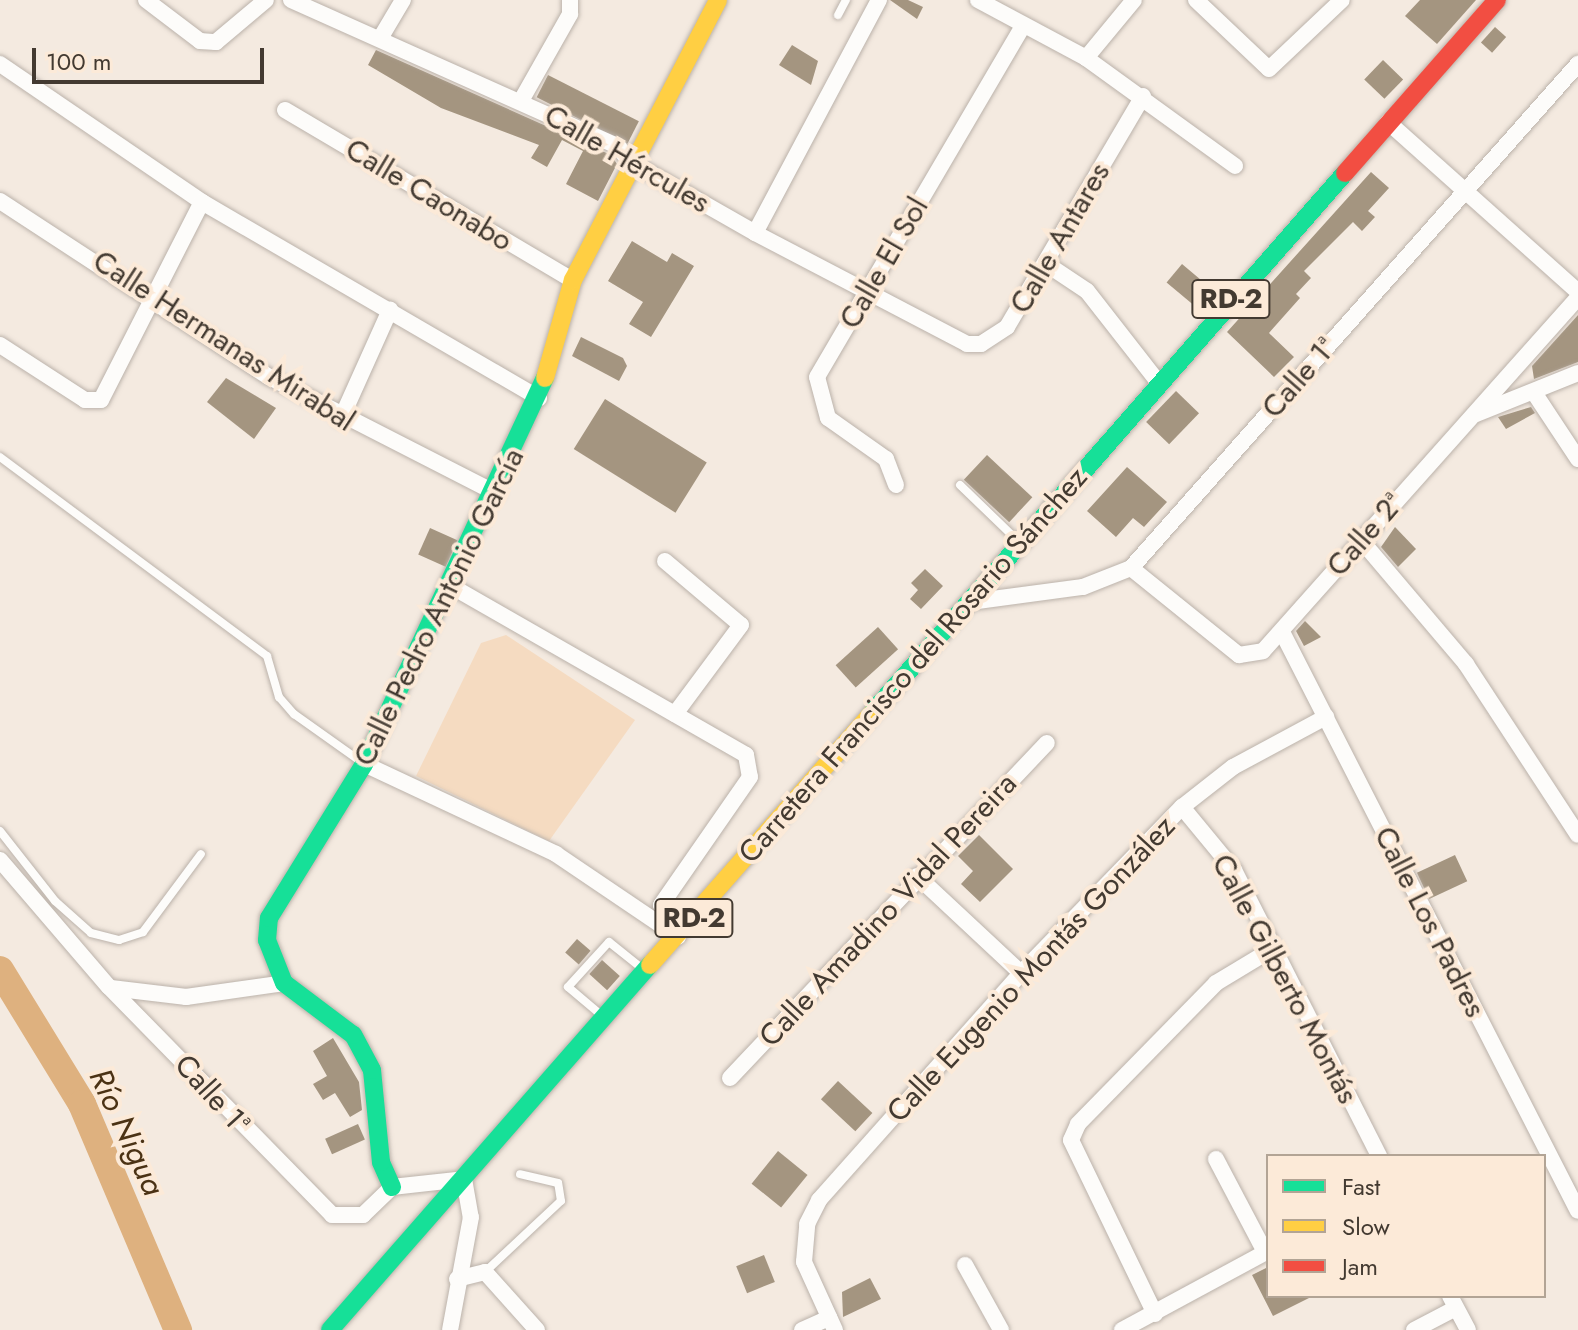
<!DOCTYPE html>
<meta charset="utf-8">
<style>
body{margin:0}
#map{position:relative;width:1578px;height:1330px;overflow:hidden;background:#f4eae0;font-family:Jost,sans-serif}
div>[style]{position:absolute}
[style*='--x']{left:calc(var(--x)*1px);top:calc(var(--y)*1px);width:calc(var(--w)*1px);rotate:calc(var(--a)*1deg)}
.green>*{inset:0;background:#f5dbc1}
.river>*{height:28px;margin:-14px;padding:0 14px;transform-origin:14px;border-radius:14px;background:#deb17f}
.building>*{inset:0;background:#a49580;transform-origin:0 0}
.roads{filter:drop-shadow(0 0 2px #bbb2aa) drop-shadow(0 0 2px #bbb2aa)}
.lane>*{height:8px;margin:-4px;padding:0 4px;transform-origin:4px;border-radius:4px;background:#fdfcfa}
.street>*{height:16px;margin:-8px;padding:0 8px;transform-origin:8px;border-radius:8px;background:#fdfcfa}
.fast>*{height:18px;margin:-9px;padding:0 9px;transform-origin:9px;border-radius:9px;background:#16e098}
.slow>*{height:18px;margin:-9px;padding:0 9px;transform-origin:9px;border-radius:9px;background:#ffcf43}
.jam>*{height:18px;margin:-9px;padding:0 9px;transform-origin:9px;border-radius:9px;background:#f24e42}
span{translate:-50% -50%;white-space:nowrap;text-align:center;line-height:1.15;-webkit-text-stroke:8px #fcead8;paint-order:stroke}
.shield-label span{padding:2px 6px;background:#fcead8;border:2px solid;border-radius:6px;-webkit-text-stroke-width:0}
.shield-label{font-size:28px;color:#433a31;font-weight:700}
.street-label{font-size:30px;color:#433a31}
.water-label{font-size:32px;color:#4b3214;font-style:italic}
.legend{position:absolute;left:1266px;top:1154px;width:280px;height:144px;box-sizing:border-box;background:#fcead8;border:2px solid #b2a495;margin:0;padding:10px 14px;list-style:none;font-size:24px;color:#433a31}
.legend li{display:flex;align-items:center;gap:16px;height:40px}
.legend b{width:40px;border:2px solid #b2a495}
.scale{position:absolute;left:32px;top:48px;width:232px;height:36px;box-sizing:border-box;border:4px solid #433a31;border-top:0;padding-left:10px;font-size:24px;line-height:28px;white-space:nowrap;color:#433a31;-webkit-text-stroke:6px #fcead8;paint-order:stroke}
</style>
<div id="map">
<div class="green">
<div style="clip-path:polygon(506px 635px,635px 720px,549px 841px,416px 776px,481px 643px)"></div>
</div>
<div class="river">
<div style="--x:0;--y:970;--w:157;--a:58.5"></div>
<div style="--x:82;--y:1104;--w:246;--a:67"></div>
</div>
<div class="building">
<div style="clip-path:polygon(890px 0,908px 0,923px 7px,917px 19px)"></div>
<div style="clip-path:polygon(1420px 0,1476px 0,1437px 44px,1405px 16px)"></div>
<div style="left:1495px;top:27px;width:15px;height:21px;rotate:42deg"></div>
<div style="clip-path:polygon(792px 45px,818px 61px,811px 85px,779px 65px)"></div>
<div style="clip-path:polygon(376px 50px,611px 155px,617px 164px,598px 201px,566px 184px,583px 151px,562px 140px,547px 167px,531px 158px,539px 145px,441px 108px,368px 65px)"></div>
<div style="left:1383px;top:60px;width:28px;height:27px;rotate:44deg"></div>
<div style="left:548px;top:75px;width:102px;height:25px;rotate:27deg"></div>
<div style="clip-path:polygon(1371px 172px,1389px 188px,1368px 211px,1375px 217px,1362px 231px,1353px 222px,1304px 271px,1311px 278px,1296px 294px,1300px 298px,1269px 333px,1294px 357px,1274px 377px,1227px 332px)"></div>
<div style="clip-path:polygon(632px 241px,667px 262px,672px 253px,694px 266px,651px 337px,629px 324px,643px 302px,608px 281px)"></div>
<div style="left:1182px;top:264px;width:45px;height:24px;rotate:40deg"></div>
<div style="clip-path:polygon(1578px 315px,1578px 362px,1534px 379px,1532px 366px)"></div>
<div style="clip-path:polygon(581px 337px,623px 358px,627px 366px,619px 381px,572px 356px)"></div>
<div style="clip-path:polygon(226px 378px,276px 408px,254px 439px,207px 402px)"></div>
<div style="left:1176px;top:391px;width:32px;height:43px;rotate:44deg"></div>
<div style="left:605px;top:399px;width:120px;height:59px;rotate:32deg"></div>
<div style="clip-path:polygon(1531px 407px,1535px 413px,1506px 429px,1498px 417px)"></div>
<div style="left:987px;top:455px;width:62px;height:34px;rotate:43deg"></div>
<div style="clip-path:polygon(1127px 467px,1167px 502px,1144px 527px,1133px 518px,1116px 537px,1087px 511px)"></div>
<div style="clip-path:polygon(1395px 527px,1416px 549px,1398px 567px,1381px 547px)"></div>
<div style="left:430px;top:528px;width:30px;height:29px;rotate:24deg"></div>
<div style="clip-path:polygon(925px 569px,943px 586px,921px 609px,910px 599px,918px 590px,911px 583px)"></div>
<div style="clip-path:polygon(1305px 621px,1321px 637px,1304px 646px,1296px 631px)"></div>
<div style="left:878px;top:627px;width:30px;height:57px;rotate:48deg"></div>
<div style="clip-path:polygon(979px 835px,1013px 869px,980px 902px,961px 884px,973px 871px,958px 856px)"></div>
<div style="left:1455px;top:855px;width:29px;height:42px;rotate:65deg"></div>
<div style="left:577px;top:939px;width:18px;height:18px;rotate:41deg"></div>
<div style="left:602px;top:960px;width:24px;height:19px;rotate:42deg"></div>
<div style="clip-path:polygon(333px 1038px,359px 1082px,362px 1110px,350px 1117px,335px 1093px,323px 1100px,313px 1084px,327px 1076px,313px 1051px)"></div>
<div style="left:838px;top:1081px;width:47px;height:25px;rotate:43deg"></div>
<div style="left:358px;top:1124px;width:17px;height:36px;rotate:66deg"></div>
<div style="left:778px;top:1151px;width:38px;height:42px;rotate:39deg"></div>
<div style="left:764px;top:1255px;width:29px;height:30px;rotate:68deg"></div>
<div style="clip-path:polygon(1268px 1267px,1268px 1296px,1313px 1296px,1273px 1316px,1252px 1275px)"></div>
<div style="clip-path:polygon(870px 1278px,881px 1299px,843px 1317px,842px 1292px)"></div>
</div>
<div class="roads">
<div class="lane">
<div style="--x:838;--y:15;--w:17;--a:-62"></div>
<div style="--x:0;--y:457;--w:333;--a:36.7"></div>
<div style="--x:267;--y:656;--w:43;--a:73.7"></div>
<div style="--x:279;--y:697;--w:23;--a:49"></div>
<div style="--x:294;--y:714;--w:85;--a:35.4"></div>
<div style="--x:960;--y:485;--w:79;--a:44"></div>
<div style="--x:0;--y:831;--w:89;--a:51.8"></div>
<div style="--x:55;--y:901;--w:48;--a:41.6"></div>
<div style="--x:91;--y:933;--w:29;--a:14"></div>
<div style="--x:119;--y:940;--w:25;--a:-18"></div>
<div style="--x:143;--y:932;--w:97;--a:-53.4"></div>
<div style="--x:600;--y:1014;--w:42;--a:-139.8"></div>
<div style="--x:568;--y:987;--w:61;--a:-47.7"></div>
<div style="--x:609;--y:942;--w:43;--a:38.5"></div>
<div style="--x:485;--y:1272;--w:104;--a:-43.1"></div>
<div style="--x:561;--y:1201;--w:18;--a:-99"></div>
<div style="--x:558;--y:1183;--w:39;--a:-167"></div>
</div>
<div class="street">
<div style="--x:146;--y:0;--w:68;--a:37.2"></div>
<div style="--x:200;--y:41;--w:16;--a:4"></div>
<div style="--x:216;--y:42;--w:65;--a:-40"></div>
<div style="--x:291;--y:0;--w:358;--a:24.1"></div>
<div style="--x:618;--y:146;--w:19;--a:54"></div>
<div style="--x:629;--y:161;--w:145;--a:29.7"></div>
<div style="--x:755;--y:233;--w:239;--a:27.6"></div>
<div style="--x:967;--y:344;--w:14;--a:0"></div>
<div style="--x:981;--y:344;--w:31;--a:-33"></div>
<div style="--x:1007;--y:327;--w:268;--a:-59.5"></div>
<div style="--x:978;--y:0;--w:123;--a:28.2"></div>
<div style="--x:1086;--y:58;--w:184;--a:35.9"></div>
<div style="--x:1196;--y:0;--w:100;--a:43.4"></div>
<div style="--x:1269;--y:69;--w:100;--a:-43.4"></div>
<div style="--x:381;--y:37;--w:43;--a:-59.3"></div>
<div style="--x:1086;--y:58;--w:75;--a:-50.4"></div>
<div style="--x:0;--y:64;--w:245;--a:34.3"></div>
<div style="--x:202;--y:202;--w:390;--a:30.2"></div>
<div style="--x:522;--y:99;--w:98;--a:-60.5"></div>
<div style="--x:570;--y:14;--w:14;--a:-90"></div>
<div style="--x:285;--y:110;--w:334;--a:30.6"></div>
<div style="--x:1388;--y:122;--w:255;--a:41.8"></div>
<div style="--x:0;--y:201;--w:321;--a:33.2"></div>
<div style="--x:269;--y:377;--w:255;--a:27.1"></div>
<div style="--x:755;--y:233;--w:264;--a:-62"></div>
<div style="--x:1045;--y:263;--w:50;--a:33.7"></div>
<div style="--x:1087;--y:291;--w:115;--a:52"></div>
<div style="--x:0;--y:345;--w:101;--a:32.9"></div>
<div style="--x:85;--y:400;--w:16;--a:0"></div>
<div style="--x:101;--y:400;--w:222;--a:-63"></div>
<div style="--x:1535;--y:394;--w:78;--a:56.5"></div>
<div style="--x:1476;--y:414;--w:110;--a:-21.9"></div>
<div style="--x:341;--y:419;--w:120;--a:-65.8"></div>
<div style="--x:896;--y:485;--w:28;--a:-111"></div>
<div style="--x:886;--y:459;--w:71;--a:-144.7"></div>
<div style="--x:828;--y:418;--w:42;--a:-105"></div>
<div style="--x:817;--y:377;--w:407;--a:-59.6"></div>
<div style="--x:1360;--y:539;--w:164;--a:49.7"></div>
<div style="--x:1466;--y:664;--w:204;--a:56.8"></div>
<div style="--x:665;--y:561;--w:99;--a:40.1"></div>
<div style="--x:741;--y:625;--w:111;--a:126.6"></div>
<div style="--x:1131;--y:568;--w:139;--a:38.9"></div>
<div style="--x:1239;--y:655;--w:24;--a:-9"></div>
<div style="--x:1263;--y:651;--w:473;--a:-48.3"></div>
<div style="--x:451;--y:586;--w:340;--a:29.8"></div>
<div style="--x:746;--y:755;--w:22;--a:80"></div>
<div style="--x:750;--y:777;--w:156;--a:124.8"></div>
<div style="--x:661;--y:905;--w:36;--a:62"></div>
<div style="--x:970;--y:602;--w:114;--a:-7.6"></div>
<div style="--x:1083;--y:587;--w:52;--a:-21.6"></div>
<div style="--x:1131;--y:568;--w:674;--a:-48.43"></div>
<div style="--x:1282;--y:632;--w:650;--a:62.92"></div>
<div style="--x:364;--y:764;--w:212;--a:25.1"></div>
<div style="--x:556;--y:854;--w:146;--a:34.1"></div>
<div style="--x:1182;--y:807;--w:82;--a:50.5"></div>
<div style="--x:1234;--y:870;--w:321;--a:63.1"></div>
<div style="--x:0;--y:860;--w:167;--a:49.4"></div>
<div style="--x:109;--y:987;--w:319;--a:45.6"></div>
<div style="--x:332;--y:1215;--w:31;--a:0"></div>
<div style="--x:363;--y:1215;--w:40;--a:-44"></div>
<div style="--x:392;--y:1187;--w:72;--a:-6.3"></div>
<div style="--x:464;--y:1179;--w:39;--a:80"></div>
<div style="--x:471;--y:1217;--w:115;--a:100.5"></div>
<div style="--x:917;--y:876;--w:142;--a:43"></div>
<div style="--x:111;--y:988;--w:76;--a:6.8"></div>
<div style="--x:186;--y:997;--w:99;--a:-8.1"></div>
<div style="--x:730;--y:1078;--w:461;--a:-46.6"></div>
<div style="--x:1216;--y:1159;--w:105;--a:62.2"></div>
<div style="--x:965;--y:1265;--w:74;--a:61"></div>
<div style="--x:457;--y:1279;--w:29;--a:-14"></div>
<div style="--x:485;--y:1272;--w:78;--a:48.1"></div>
<div style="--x:1450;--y:1296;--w:38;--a:62"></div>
<div style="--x:1155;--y:1314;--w:193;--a:-115.8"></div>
<div style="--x:1071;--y:1140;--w:17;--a:-66"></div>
<div style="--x:1078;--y:1124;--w:197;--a:-45.6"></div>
<div style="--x:1216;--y:983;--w:68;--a:-31.1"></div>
<div style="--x:802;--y:1330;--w:30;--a:-24"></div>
<div style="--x:835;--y:1330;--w:75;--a:-114.5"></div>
<div style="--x:804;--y:1262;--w:38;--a:-85"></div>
<div style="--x:807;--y:1224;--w:27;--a:-63"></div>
<div style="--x:819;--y:1200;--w:304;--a:-48.3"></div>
<div style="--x:1021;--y:973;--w:231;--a:-45.9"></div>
<div style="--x:1182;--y:807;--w:65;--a:-38.1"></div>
<div style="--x:1233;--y:767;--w:106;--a:-28.3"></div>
<div style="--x:1122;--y:1330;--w:166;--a:-28.4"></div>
<div style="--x:1414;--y:1330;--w:47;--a:-27.6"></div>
</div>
<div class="fast">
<div style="--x:871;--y:714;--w:719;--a:-48.78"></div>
<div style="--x:392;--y:1187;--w:27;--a:-114"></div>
<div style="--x:381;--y:1162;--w:92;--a:-95.6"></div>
<div style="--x:372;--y:1070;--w:40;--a:-118"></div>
<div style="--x:353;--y:1035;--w:86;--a:-143"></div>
<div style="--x:284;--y:983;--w:46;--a:-111.6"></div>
<div style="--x:267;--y:940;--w:22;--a:-85"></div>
<div style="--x:269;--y:918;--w:181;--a:-58.3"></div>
<div style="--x:364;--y:764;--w:426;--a:-64.9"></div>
<div style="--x:330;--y:1330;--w:485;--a:-48.8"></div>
</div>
<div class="slow">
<div style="--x:545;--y:378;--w:102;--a:-74.1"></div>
<div style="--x:573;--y:280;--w:315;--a:-62.6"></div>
<div style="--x:650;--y:965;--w:334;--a:-48.6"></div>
</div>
<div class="jam">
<div style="--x:1345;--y:173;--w:230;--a:-48.7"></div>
</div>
</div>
<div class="shield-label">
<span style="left:1231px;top:299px">RD-2</span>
<span style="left:694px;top:918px">RD-2</span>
</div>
<div class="street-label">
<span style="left:627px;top:159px;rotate:30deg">Calle Hércules</span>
<span style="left:429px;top:195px;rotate:31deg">Calle Caonabo</span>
<span style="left:1060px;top:238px;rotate:-60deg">Calle Antares</span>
<span style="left:884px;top:263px;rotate:-60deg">Calle El Sol</span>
<span style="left:224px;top:341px;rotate:33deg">Calle Hermanas Mirabal</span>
<span style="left:1299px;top:378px;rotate:-49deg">Calle 1ª</span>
<span style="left:1365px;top:535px;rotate:-49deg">Calle 2ª</span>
<span style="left:439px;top:607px;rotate:-64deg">Calle Pedro Antonio García</span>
<span style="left:913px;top:665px;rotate:-49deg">Carretera Francisco del Rosario Sánchez</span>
<span style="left:888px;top:910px;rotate:-47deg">Calle Amadino Vidal Pereira</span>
<span style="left:1430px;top:922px;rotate:63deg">Calle Los Padres</span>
<span style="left:1031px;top:969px;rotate:-47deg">Calle Eugenio Montás González</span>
<span style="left:1285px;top:979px;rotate:62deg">Calle Gilberto Montás</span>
<span style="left:212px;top:1094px;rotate:48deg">Calle 1ª</span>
</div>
<div class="water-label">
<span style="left:127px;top:1132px;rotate:65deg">Río Nigua</span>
</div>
<ul class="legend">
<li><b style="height:10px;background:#16e098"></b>Fast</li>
<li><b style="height:10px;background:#ffcf43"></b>Slow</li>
<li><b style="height:10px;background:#f24e42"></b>Jam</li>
</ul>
<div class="scale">100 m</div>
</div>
